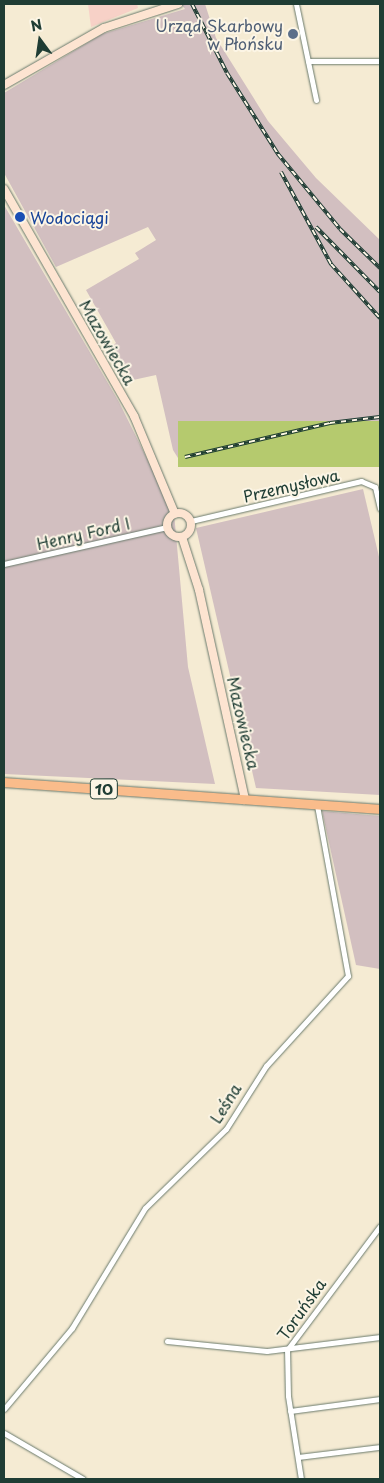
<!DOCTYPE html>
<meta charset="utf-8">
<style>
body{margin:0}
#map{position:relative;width:384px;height:1483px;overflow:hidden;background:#f5ebd3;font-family:"Playpen Sans",sans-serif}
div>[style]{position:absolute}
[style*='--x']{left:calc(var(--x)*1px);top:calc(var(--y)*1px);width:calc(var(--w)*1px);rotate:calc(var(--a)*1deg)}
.built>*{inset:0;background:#f7d1c7}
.industrial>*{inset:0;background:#d2bfc0}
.green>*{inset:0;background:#b5ca6e;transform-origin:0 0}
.roads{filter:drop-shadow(0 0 1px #6a7a6c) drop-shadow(0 0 1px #6a7a6c)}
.street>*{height:5px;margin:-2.5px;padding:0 2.5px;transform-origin:2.5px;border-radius:2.5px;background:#fff}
.secondary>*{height:8px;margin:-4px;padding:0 4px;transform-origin:4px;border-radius:4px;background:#fde4d1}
.secondary>.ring{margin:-4px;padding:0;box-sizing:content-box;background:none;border:8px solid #fde4d1;border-radius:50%}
.primary>*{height:9px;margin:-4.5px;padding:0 4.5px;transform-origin:4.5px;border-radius:4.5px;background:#fabc8b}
.rail>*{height:4px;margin-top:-2px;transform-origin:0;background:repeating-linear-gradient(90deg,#fcf5e5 0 5.5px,#1f3d34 0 11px);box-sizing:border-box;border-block:1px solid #1f3d34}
.dots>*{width:14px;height:14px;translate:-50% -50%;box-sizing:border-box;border:2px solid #fcf5e5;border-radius:50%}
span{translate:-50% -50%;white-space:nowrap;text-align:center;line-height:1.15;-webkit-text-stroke:4px #fcf5e5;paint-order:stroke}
.shield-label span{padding:1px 4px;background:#fcf5e5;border:1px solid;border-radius:4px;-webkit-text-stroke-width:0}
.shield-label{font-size:15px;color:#1f3d34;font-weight:700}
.service-label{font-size:16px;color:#4e5e75}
.right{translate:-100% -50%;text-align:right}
.transit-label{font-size:16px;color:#164399}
.left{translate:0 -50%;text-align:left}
.street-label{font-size:16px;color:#1f3d34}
.frame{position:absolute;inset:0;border:5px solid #1f3d34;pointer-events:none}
.north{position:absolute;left:15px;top:15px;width:50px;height:50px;-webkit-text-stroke:4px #fcf5e5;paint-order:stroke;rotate:346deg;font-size:14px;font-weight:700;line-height:20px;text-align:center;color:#1f3d34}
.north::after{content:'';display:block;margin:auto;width:18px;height:22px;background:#1f3d34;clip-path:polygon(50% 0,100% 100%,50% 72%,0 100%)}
</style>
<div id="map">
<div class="built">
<div style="clip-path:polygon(88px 4px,137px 4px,138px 8px,91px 27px)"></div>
</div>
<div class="industrial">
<div style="clip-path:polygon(181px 4px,205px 4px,216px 38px,268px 121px,316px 178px,380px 240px,380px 421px,183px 466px,173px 450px,156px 375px,133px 380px,119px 363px,112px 346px,116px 343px,86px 290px,139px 259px,135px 253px,156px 240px,148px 227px,56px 267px,4px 173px,4px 93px,102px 34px,185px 9px)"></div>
<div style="clip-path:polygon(4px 205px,119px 402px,174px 513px,188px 667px,215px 784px,4px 774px)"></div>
<div style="clip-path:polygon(363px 489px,380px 561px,380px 795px,256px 788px,196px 528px)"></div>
<div style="clip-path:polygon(322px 811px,380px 816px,380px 969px,356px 965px)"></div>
</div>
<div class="green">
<div style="left:380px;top:421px;width:46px;height:202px;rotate:90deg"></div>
</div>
<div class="roads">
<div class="street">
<div style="--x:296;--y:4;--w:98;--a:78.2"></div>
<div style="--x:308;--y:61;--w:72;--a:0"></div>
<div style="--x:191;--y:521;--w:175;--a:-13.2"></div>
<div style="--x:361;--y:481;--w:15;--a:23"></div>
<div style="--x:375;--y:487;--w:22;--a:77"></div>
<div style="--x:4;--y:564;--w:167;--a:-12.8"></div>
<div style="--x:167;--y:1341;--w:100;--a:5.7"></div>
<div style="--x:267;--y:1351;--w:114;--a:-7.1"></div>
<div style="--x:4;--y:1409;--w:106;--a:-50"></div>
<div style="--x:72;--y:1328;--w:140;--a:-58.7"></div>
<div style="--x:145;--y:1208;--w:113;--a:-44.3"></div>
<div style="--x:226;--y:1129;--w:75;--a:-57.6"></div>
<div style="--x:266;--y:1066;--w:122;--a:-47.7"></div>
<div style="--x:348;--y:976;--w:174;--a:-100.3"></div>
<div style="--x:290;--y:1411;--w:91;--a:-7.6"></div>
<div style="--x:4;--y:1433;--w:91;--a:30.2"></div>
<div style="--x:298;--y:1457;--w:83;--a:-7"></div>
<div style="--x:301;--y:1479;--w:84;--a:-98.9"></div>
<div style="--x:288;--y:1396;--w:46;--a:-91.2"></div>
<div style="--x:287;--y:1350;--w:155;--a:-53.1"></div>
</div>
<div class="secondary">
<div style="--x:4;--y:85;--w:115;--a:-29.7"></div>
<div style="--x:104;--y:28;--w:78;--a:-18"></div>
<div style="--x:4;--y:189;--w:262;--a:60.2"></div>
<div style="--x:134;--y:416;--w:106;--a:67.3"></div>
<div class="ring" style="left:167px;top:513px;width:16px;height:16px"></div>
<div style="--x:182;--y:537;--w:56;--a:72.2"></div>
<div style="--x:199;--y:590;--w:215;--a:77.6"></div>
</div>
<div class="primary">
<div style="--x:4;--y:782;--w:377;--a:4.1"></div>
</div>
</div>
<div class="rail">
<div style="--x:192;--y:4;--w:77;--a:63.1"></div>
<div style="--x:227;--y:73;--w:96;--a:57.8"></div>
<div style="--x:278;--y:154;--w:97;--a:50.4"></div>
<div style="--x:340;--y:229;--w:56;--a:44.3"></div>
<div style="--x:281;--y:172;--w:105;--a:61.5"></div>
<div style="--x:331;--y:264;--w:73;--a:47.8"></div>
<div style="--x:316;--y:227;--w:91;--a:45.4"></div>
<div style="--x:185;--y:457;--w:149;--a:-13.2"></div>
<div style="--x:330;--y:423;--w:50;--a:-6.8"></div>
</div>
<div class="dots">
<div style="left:293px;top:34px;background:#5c6f8a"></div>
<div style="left:20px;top:217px;background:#1a4fb4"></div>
</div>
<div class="shield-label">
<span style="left:104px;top:789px">10</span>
</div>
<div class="service-label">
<span class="right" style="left:283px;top:34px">Urząd Skarbowy<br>w Płońsku</span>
</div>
<div class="transit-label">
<span class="left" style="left:30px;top:217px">Wodociągi</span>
</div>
<div class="street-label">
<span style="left:108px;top:342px;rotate:60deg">Mazowiecka</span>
<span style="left:291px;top:485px;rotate:-13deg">Przemysłowa</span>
<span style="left:83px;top:533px;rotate:-13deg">Henry Ford I</span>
<span style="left:244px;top:723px;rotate:77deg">Mazowiecka</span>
<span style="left:225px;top:1103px;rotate:-58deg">Leśna</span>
<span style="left:301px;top:1309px;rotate:-55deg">Toruńska</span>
</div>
<div class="frame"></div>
<div class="north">N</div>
</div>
